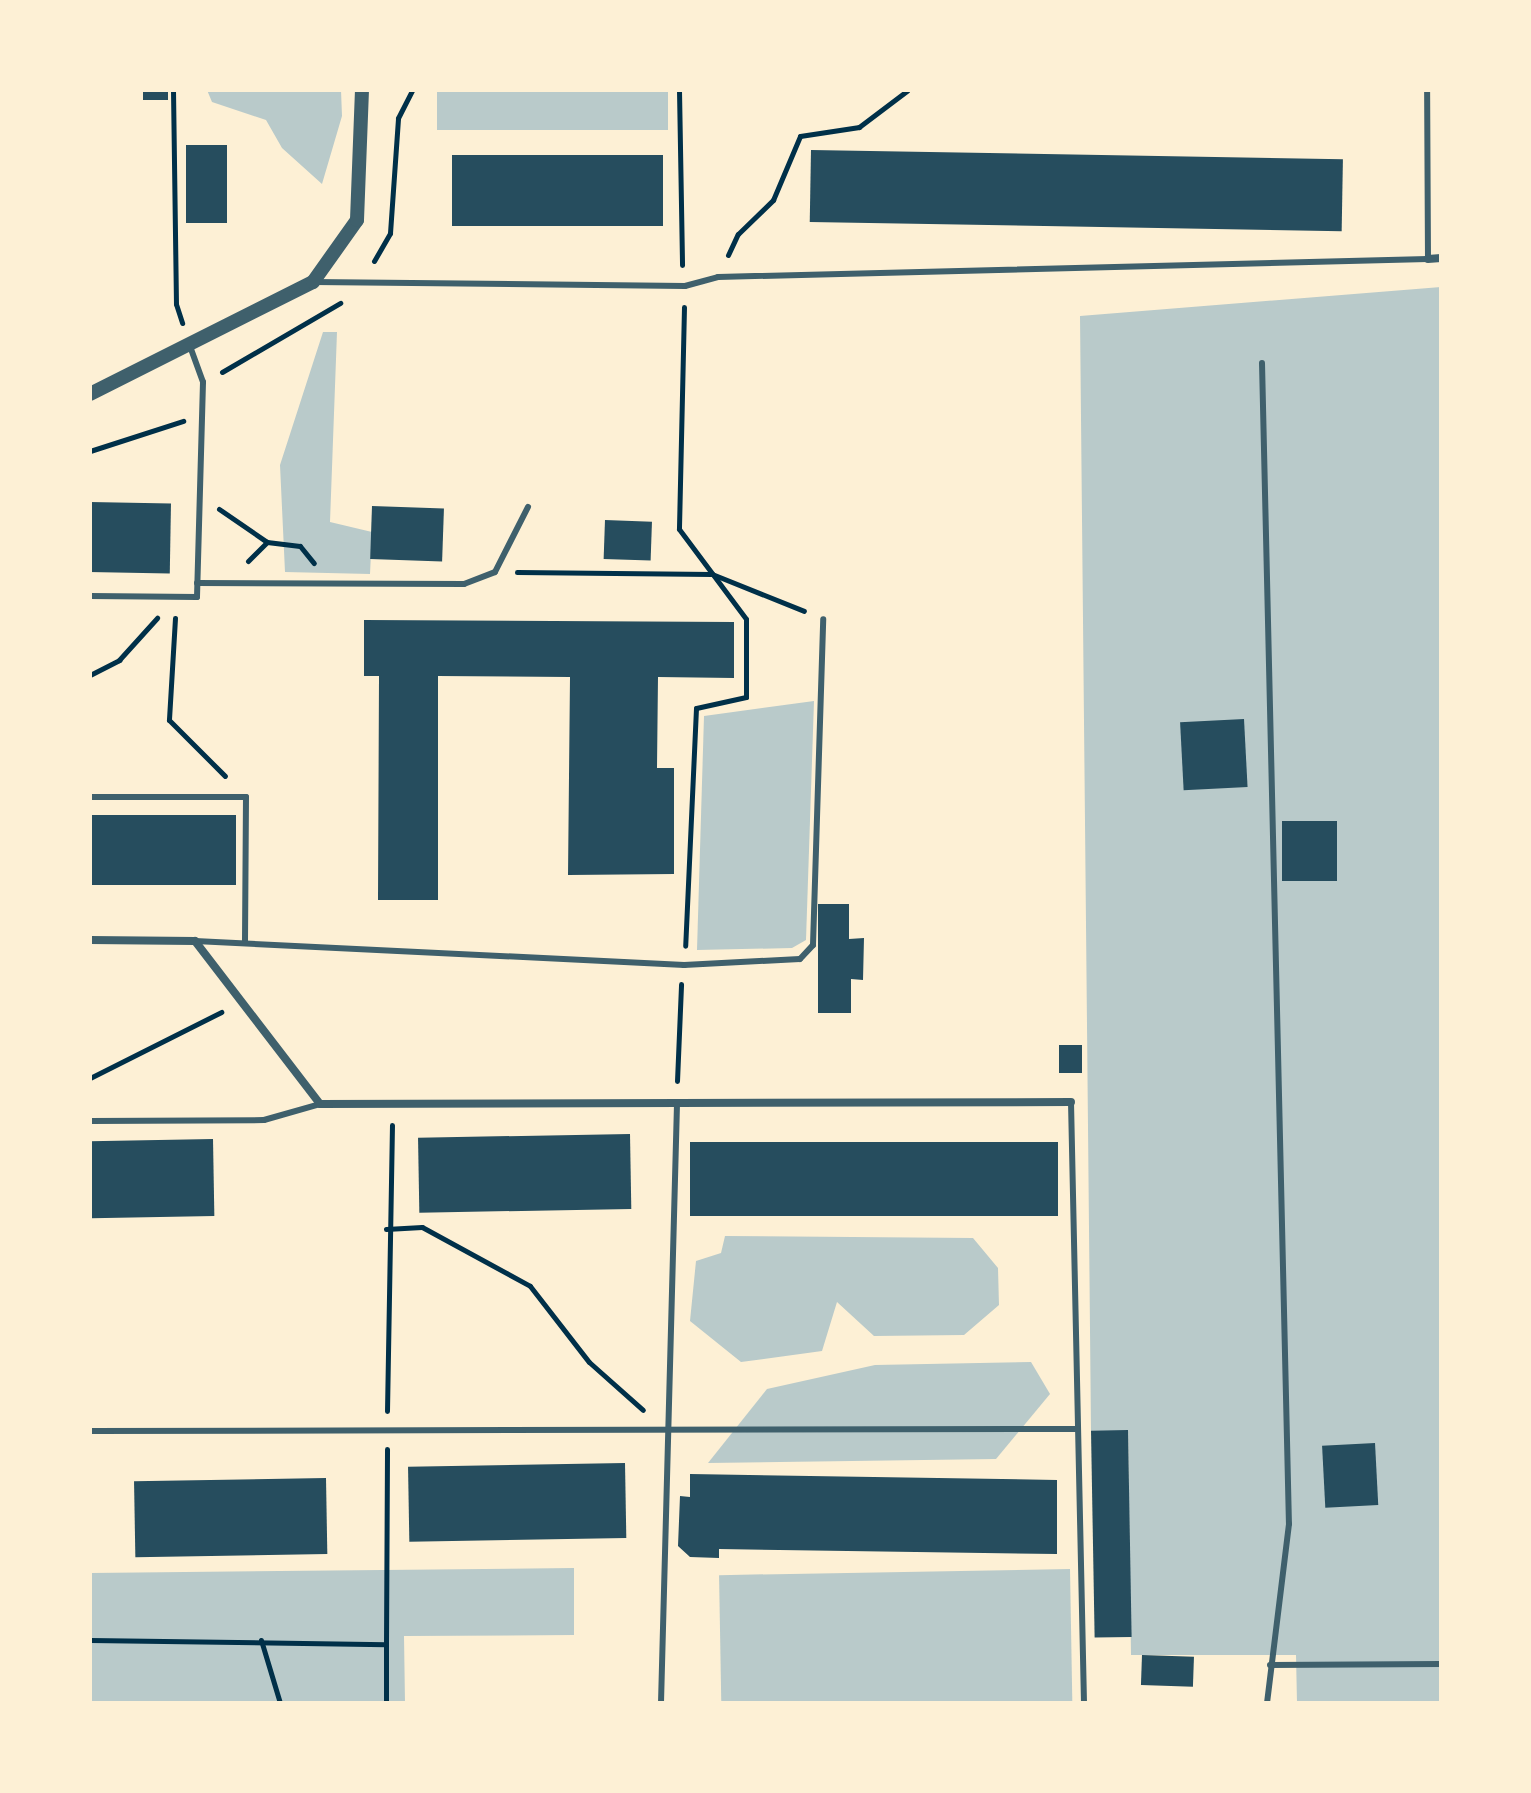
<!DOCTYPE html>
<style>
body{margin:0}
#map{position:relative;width:1531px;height:1793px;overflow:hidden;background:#fdf0d5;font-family:Overpass,sans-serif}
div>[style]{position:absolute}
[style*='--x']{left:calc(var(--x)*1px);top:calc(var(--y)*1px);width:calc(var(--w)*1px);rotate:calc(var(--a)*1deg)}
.green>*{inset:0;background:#b9caca;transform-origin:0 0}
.building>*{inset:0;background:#264d5e;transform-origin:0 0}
.path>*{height:5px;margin:-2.5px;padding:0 2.5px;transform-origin:2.5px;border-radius:2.5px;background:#003049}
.service>*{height:6px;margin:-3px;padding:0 3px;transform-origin:3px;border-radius:3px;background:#3f606c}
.minor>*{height:8px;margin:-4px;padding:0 4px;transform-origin:4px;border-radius:4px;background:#3f606c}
.tertiary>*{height:14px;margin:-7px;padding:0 7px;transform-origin:7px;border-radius:7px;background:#3f606c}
span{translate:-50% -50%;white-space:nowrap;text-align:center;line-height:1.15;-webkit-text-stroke:6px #fdf0d5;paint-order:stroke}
.frame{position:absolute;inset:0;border:92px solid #fdf0d5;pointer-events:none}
</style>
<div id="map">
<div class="green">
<div style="clip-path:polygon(207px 90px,341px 90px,342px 116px,322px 184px,282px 148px,266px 120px,212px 102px)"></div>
<div style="left:437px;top:90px;width:231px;height:40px"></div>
<div style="clip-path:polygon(1441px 287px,1441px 1703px,1297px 1703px,1296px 1655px,1131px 1655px,1128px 1431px,1091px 1431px,1080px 316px)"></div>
<div style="clip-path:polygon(323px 332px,337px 332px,330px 522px,372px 532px,370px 574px,285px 572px,280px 465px)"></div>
<div style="clip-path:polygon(814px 701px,806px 940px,792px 948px,697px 950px,704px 716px)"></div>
<div style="clip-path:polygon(725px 1236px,973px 1238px,998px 1268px,999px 1305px,964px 1335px,874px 1336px,837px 1302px,822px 1351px,741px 1362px,690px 1321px,696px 1261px,721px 1253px)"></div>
<div style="clip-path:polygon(1031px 1362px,1050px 1394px,996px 1459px,708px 1463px,767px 1389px,875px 1365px)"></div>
<div style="clip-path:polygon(574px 1568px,574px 1635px,404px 1636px,405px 1703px,90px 1703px,90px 1573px)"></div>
<div style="left:1070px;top:1569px;width:134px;height:351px;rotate:89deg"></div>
</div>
<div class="building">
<div style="left:143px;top:90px;width:25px;height:10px"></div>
<div style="left:186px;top:145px;width:41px;height:78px"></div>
<div style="left:811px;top:150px;width:532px;height:72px;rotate:1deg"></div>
<div style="left:452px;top:155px;width:211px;height:71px"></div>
<div style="left:90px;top:502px;width:81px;height:70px;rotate:1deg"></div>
<div style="left:372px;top:506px;width:72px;height:53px;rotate:2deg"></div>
<div style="left:605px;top:520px;width:47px;height:39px;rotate:2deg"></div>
<div style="clip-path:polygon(364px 620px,734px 622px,734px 678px,658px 677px,657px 768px,674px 768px,674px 874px,568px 875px,570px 677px,438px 676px,438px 900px,378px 900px,379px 676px,364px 676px)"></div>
<div style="left:1244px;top:719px;width:68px;height:64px;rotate:87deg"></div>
<div style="left:236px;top:815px;width:70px;height:146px;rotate:90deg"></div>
<div style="left:1282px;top:821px;width:55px;height:60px"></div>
<div style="clip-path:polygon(818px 904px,849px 904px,849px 939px,864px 938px,863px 980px,851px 979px,851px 1013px,818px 1013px)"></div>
<div style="left:1059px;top:1045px;width:23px;height:28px"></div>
<div style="left:630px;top:1134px;width:75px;height:212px;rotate:89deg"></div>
<div style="left:213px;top:1139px;width:77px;height:123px;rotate:89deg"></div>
<div style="left:690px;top:1142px;width:368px;height:74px"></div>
<div style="left:1128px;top:1430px;width:207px;height:37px;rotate:89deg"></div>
<div style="left:1375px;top:1443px;width:62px;height:53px;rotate:87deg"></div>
<div style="left:625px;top:1463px;width:75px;height:217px;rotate:89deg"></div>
<div style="clip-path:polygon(690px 1474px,1057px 1480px,1057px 1554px,719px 1549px,719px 1558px,690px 1557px,678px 1546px,680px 1496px,690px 1497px)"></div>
<div style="left:326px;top:1478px;width:76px;height:192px;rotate:89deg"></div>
<div style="left:1142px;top:1655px;width:52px;height:30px;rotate:2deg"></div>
</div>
<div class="path">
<div style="--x:173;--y:90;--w:214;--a:89.2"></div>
<div style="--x:176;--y:304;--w:20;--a:72"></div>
<div style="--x:679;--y:90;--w:175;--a:89"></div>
<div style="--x:728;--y:255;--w:23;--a:-65"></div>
<div style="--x:738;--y:234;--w:49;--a:-44.2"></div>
<div style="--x:773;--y:200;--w:69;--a:-67.1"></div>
<div style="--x:800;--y:136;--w:60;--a:-8.7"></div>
<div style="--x:859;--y:127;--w:61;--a:-37.1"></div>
<div style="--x:374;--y:261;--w:32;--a:-60"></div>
<div style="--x:390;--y:233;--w:115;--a:-86"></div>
<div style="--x:398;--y:118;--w:31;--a:-63"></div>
<div style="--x:684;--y:307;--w:222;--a:91.3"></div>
<div style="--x:679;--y:529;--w:112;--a:53.3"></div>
<div style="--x:746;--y:619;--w:78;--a:90"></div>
<div style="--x:746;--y:697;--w:51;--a:167.6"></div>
<div style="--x:696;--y:708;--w:238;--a:92.6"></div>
<div style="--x:222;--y:372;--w:137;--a:-30.3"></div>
<div style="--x:90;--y:451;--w:98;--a:-17.9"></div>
<div style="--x:219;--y:509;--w:58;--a:34.5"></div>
<div style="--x:248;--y:561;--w:27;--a:-45"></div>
<div style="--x:267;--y:542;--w:33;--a:7"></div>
<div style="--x:300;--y:546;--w:22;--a:51"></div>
<div style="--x:517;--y:572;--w:195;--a:0.6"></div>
<div style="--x:712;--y:574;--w:99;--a:21.9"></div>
<div style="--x:175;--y:618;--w:102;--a:93.4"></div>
<div style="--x:169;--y:720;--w:79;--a:45"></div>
<div style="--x:90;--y:675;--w:33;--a:-27"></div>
<div style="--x:119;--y:660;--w:57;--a:-47.9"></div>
<div style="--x:90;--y:1078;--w:147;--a:-26.7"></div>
<div style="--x:677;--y:1081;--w:97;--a:-87.6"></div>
<div style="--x:386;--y:1229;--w:36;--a:-3"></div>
<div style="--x:422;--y:1227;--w:123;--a:28.6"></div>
<div style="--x:530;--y:1286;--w:96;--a:52.2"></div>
<div style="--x:589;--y:1362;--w:72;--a:41.6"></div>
<div style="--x:387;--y:1411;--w:286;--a:-89"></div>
<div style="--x:90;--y:1640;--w:296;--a:0.8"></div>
<div style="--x:386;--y:1644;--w:59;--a:90"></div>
<div style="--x:261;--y:1640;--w:66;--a:73.2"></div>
<div style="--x:386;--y:1644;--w:195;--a:-89.7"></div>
</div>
<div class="service">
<div style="--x:314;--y:282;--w:371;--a:0.6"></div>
<div style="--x:685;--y:286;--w:34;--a:-15"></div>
<div style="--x:718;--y:277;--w:710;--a:-1.45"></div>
<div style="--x:1428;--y:259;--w:169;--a:-90.3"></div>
<div style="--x:1262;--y:363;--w:1161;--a:88.67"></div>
<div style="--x:1289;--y:1524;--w:180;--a:97"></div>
<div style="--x:197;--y:583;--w:267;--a:0.2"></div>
<div style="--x:464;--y:584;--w:33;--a:-21"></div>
<div style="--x:495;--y:572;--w:73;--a:-63.1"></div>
<div style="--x:90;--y:596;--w:107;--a:0.5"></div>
<div style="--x:197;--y:597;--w:215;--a:-88.4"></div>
<div style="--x:203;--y:382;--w:38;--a:-110"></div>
<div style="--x:90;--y:797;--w:156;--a:0"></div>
<div style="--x:246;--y:797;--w:146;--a:90.4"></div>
<div style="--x:195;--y:941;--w:490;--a:2.8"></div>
<div style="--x:684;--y:965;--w:116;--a:-3"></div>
<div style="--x:800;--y:959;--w:19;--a:-47"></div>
<div style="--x:813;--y:945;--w:326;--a:-88.2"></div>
<div style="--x:1071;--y:1102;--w:601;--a:88.76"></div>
<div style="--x:90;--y:1121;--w:174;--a:-0.3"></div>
<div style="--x:264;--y:1120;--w:58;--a:-15.9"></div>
<div style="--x:90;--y:1431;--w:987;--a:-0.12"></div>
<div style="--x:1270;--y:1665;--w:171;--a:-0.3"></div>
<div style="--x:661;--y:1703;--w:599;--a:-88.47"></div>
</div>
<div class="minor">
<div style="--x:1428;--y:259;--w:13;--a:-4"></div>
<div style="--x:90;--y:940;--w:105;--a:0.5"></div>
<div style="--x:195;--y:941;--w:205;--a:52.5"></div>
<div style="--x:320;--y:1104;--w:751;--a:-0.15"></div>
</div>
<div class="tertiary">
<div style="--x:90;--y:394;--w:250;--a:-26.7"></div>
<div style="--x:313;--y:282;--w:76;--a:-54.6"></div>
<div style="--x:357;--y:220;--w:130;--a:-87.8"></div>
</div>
<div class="frame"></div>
</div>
